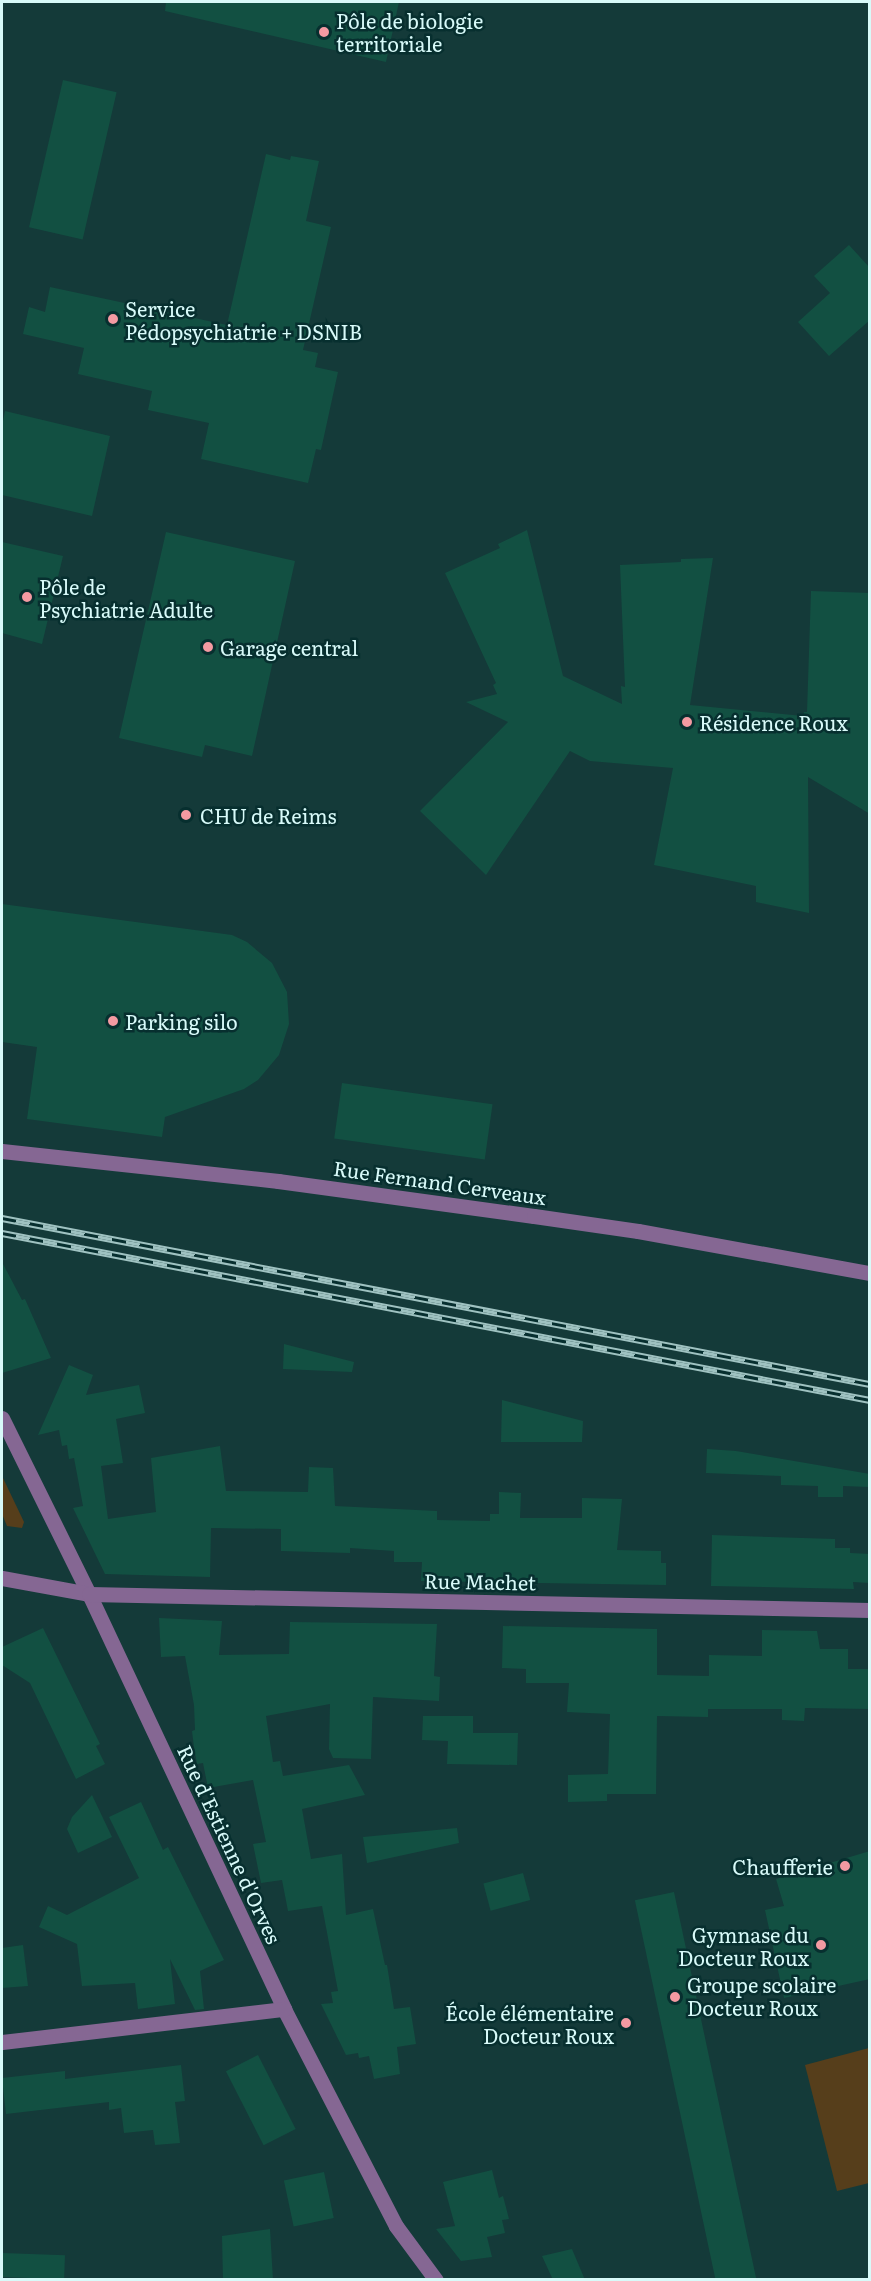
<!DOCTYPE html>
<meta charset="utf-8">
<style>
body{margin:0}
#map{position:relative;width:871px;height:2281px;overflow:hidden;background:#143a39;font-family:Literata,serif}
div>[style]{position:absolute}
[style*='--x']{left:calc(var(--x)*1px);top:calc(var(--y)*1px);width:calc(var(--w)*1px);rotate:calc(var(--a)*1deg)}
.green>*{inset:0;background:#563e1b}
.building>*{inset:0;background:#125042;transform-origin:0 0}
.minor>*{height:15px;margin:-7.5px;padding:0 7.5px;transform-origin:7.5px;border-radius:7.5px;background:#856793}
.rail>*{height:7px;margin-top:-3.5px;transform-origin:0;background:repeating-linear-gradient(90deg,#072f2f 0 14px,#9fc2c1 0 28px);box-sizing:border-box;border-block:2px solid #9fc2c1}
.dots>*{width:16px;height:16px;translate:-50% -50%;box-sizing:border-box;border:3px solid #072f2f;border-radius:50%}
span{translate:-50% -50%;white-space:nowrap;text-align:center;line-height:1.15;-webkit-text-stroke:5px #072f2f;paint-order:stroke}
.poi-label{font-size:20px;color:#d8faf9}
.left{translate:0 -50%;text-align:left}
.right{translate:-100% -50%;text-align:right}
.street-label{font-size:20px;color:#d8faf9}
.frame{position:absolute;inset:0;border:3px solid #d8faf9;pointer-events:none}
</style>
<div id="map">
<div class="green">
<div style="clip-path:polygon(2px 1476px,24px 1522px,22px 1528px,7px 1526px,2px 1514px)"></div>
<div style="clip-path:polygon(869px 2048px,869px 2183px,837px 2191px,805px 2065px)"></div>
</div>
<div class="building">
<div style="clip-path:polygon(166px 2px,399px 2px,386px 62px,165px 11px)"></div>
<div style="left:63px;top:80px;width:55px;height:151px;rotate:13deg"></div>
<div style="clip-path:polygon(266px 154px,290px 160px,291px 156px,319px 161px,306px 221px,331px 227px,303px 350px,318px 353px,315px 367px,338px 372px,321px 450px,316px 449px,308px 483px,201px 459px,209px 423px,148px 410px,152px 391px,78px 374px,84px 348px,23px 334px,29px 307px,45px 312px,50px 287px,227px 325px)"></div>
<div style="clip-path:polygon(849px 245px,870px 268px,870px 320px,829px 356px,798px 322px,830px 293px,814px 276px)"></div>
<div style="clip-path:polygon(5px 411px,110px 436px,92px 516px,2px 495px,2px 426px)"></div>
<div style="clip-path:polygon(527px 530px,563px 676px,622px 704px,621px 686px,625px 687px,620px 565px,681px 562px,681px 559px,713px 558px,690px 705px,803px 716px,804px 712px,807px 712px,811px 591px,870px 593px,870px 814px,808px 777px,809px 913px,756px 902px,756px 886px,654px 865px,673px 768px,590px 761px,570px 751px,486px 875px,420px 811px,508px 722px,466px 702px,497px 694px,493px 685px,496px 683px,445px 573px,500px 548px,498px 544px)"></div>
<div style="clip-path:polygon(166px 532px,295px 561px,252px 756px,205px 745px,202px 757px,119px 738px)"></div>
<div style="clip-path:polygon(2px 542px,63px 556px,42px 644px,2px 633px)"></div>
<div style="clip-path:polygon(2px 904px,232px 935px,247px 942px,272px 963px,287px 992px,289px 1024px,279px 1055px,258px 1080px,244px 1089px,165px 1117px,162px 1137px,27px 1119px,37px 1047px,2px 1042px)"></div>
<div style="left:342px;top:1083px;width:152px;height:56px;rotate:8deg"></div>
<div style="clip-path:polygon(2px 1262px,22px 1300px,25px 1299px,51px 1358px,2px 1373px)"></div>
<div style="clip-path:polygon(284px 1344px,354px 1362px,352px 1372px,283px 1369px)"></div>
<div style="clip-path:polygon(69px 1365px,93px 1375px,86px 1395px,139px 1385px,145px 1413px,116px 1419px,123px 1463px,101px 1466px,108px 1519px,156px 1512px,151px 1458px,220px 1446px,226px 1491px,308px 1492px,309px 1467px,333px 1468px,335px 1506px,437px 1511px,437px 1520px,490px 1521px,490px 1514px,499px 1514px,499px 1492px,521px 1493px,520px 1518px,582px 1518px,582px 1498px,622px 1499px,617px 1550px,661px 1551px,661px 1563px,666px 1563px,666px 1585px,421px 1581px,422px 1562px,394px 1562px,394px 1551px,350px 1548px,350px 1553px,281px 1551px,281px 1529px,211px 1528px,210px 1577px,105px 1574px,73px 1508px,83px 1506px,74px 1458px,69px 1459px,67px 1445px,62px 1446px,59px 1430px,38px 1435px)"></div>
<div style="clip-path:polygon(502px 1400px,583px 1421px,582px 1442px,501px 1442px)"></div>
<div style="clip-path:polygon(707px 1449px,736px 1451px,870px 1474px,869px 1487px,843px 1486px,843px 1497px,818px 1497px,818px 1486px,781px 1485px,781px 1476px,706px 1473px)"></div>
<div style="clip-path:polygon(712px 1535px,835px 1539px,835px 1548px,850px 1548px,850px 1553px,870px 1554px,870px 1583px,853px 1582px,854px 1589px,711px 1586px)"></div>
<div style="clip-path:polygon(159px 1618px,222px 1621px,219px 1655px,289px 1654px,290px 1622px,437px 1624px,434px 1676px,440px 1677px,439px 1701px,373px 1697px,371px 1759px,333px 1758px,329px 1749px,330px 1704px,266px 1716px,273px 1762px,280px 1761px,283px 1776px,349px 1765px,365px 1795px,302px 1809px,311px 1859px,342px 1854px,346px 1915px,373px 1909px,385px 1965px,387px 1965px,394px 2009px,410px 2007px,416px 2044px,397px 2047px,400px 2074px,374px 2079px,369px 2056px,359px 2058px,358px 2053px,346px 2055px,321px 2004px,333px 2003px,331px 1992px,338px 1991px,322px 1906px,288px 1911px,282px 1880px,261px 1883px,253px 1844px,266px 1842px,253px 1780px,208px 1788px,203px 1763px,197px 1764px,194px 1747px,192px 1731px,195px 1730px,194px 1705px,185px 1656px,161px 1657px)"></div>
<div style="clip-path:polygon(503px 1626px,657px 1629px,657px 1675px,709px 1676px,709px 1655px,762px 1656px,762px 1630px,817px 1631px,820px 1649px,848px 1649px,848px 1669px,870px 1669px,870px 1709px,805px 1708px,804px 1721px,782px 1720px,782px 1709px,708px 1709px,708px 1717px,657px 1716px,656px 1794px,607px 1794px,607px 1801px,568px 1802px,568px 1775px,608px 1774px,610px 1714px,567px 1712px,569px 1683px,526px 1683px,526px 1669px,502px 1668px)"></div>
<div style="clip-path:polygon(43px 1628px,100px 1744px,96px 1746px,105px 1764px,76px 1779px,30px 1683px,2px 1665px,2px 1647px)"></div>
<div style="clip-path:polygon(423px 1716px,473px 1716px,473px 1733px,518px 1733px,517px 1765px,447px 1764px,448px 1741px,422px 1740px)"></div>
<div style="clip-path:polygon(92px 1795px,112px 1837px,78px 1853px,67px 1829px,72px 1817px)"></div>
<div style="clip-path:polygon(141px 1802px,163px 1850px,168px 1847px,224px 1960px,200px 1971px,204px 2009px,195px 2010px,170px 1959px,175px 2004px,138px 2009px,135px 1983px,82px 1986px,77px 1944px,39px 1927px,48px 1906px,67px 1915px,139px 1878px,109px 1817px)"></div>
<div style="clip-path:polygon(457px 1828px,459px 1843px,367px 1863px,363px 1837px)"></div>
<div style="clip-path:polygon(870px 1851px,870px 1979px,784px 1998px,765px 1910px,784px 1906px,776px 1879px)"></div>
<div style="left:523px;top:1873px;width:28px;height:41px;rotate:75deg"></div>
<div style="left:674px;top:1892px;width:397px;height:40px;rotate:78deg"></div>
<div style="clip-path:polygon(23px 1945px,28px 1986px,2px 1988px,2px 1948px)"></div>
<div style="left:258px;top:2055px;width:83px;height:36px;rotate:63deg"></div>
<div style="clip-path:polygon(181px 2065px,185px 2101px,175px 2102px,180px 2143px,155px 2145px,153px 2130px,124px 2133px,121px 2108px,109px 2110px,109px 2102px,6px 2114px,2px 2078px,65px 2071px,65px 2079px)"></div>
<div style="clip-path:polygon(492px 2170px,499px 2198px,503px 2196px,509px 2219px,502px 2220px,505px 2233px,487px 2237px,492px 2257px,461px 2261px,436px 2229px,455px 2226px,443px 2182px)"></div>
<div style="left:324px;top:2172px;width:47px;height:41px;rotate:78deg"></div>
<div style="clip-path:polygon(270px 2229px,273px 2280px,223px 2280px,222px 2236px)"></div>
<div style="clip-path:polygon(572px 2249px,585px 2280px,553px 2280px,542px 2256px)"></div>
<div style="left:2px;top:2253px;width:63px;height:24px;rotate:2deg"></div>
</div>
<div class="minor">
<div style="--x:2;--y:1151;--w:278;--a:6.2"></div>
<div style="--x:278;--y:1181;--w:258;--a:7.8"></div>
<div style="--x:534;--y:1216;--w:105;--a:8.2"></div>
<div style="--x:638;--y:1231;--w:236;--a:10.3"></div>
<div style="--x:2;--y:1418;--w:196;--a:63.7"></div>
<div style="--x:89;--y:1594;--w:459;--a:64.8"></div>
<div style="--x:284;--y:2009;--w:244;--a:62.7"></div>
<div style="--x:396;--y:2226;--w:67;--a:53.5"></div>
<div style="--x:2;--y:1578;--w:88;--a:10.4"></div>
<div style="--x:89;--y:1594;--w:781;--a:1.17"></div>
<div style="--x:2;--y:2042;--w:284;--a:-6.7"></div>
</div>
<div class="rail">
<div style="--x:2;--y:1218;--w:884;--a:10.83"></div>
<div style="--x:2;--y:1233;--w:884;--a:10.89"></div>
</div>
<div class="dots">
<div style="left:324px;top:32px;background:#f49aa2"></div>
<div style="left:113px;top:319px;background:#f49aa2"></div>
<div style="left:27px;top:597px;background:#f49aa2"></div>
<div style="left:208px;top:647px;background:#f49aa2"></div>
<div style="left:687px;top:722px;background:#f49aa2"></div>
<div style="left:186px;top:815px;background:#f49aa2"></div>
<div style="left:113px;top:1021px;background:#f49aa2"></div>
<div style="left:845px;top:1866px;background:#f49aa2"></div>
<div style="left:821px;top:1945px;background:#f49aa2"></div>
<div style="left:675px;top:1997px;background:#f49aa2"></div>
<div style="left:626px;top:2023px;background:#f49aa2"></div>
</div>
<div class="poi-label">
<span class="left" style="left:336px;top:32px">Pôle de biologie<br>territoriale</span>
<span class="left" style="left:125px;top:320px">Service<br>Pédopsychiatrie + DSNIB</span>
<span class="left" style="left:39px;top:598px">Pôle de<br>Psychiatrie Adulte</span>
<span class="left" style="left:220px;top:647px">Garage central</span>
<span class="left" style="left:699px;top:722px">Résidence Roux</span>
<span class="left" style="left:200px;top:815px">CHU de Reims</span>
<span class="left" style="left:125px;top:1021px">Parking silo</span>
<span class="right" style="left:833px;top:1866px">Chaufferie</span>
<span class="right" style="left:809px;top:1946px">Gymnase du<br>Docteur Roux</span>
<span class="left" style="left:687px;top:1996px">Groupe scolaire<br>Docteur Roux</span>
<span class="right" style="left:614px;top:2024px">École élémentaire<br>Docteur Roux</span>
</div>
<div class="street-label">
<span style="left:440px;top:1182px;rotate:8deg">Rue Fernand Cerveaux</span>
<span style="left:480px;top:1581px;rotate:1deg">Rue Machet</span>
<span style="left:230px;top:1844px;rotate:65deg">Rue d'Estienne d'Orves</span>
</div>
<div class="frame"></div>
</div>
